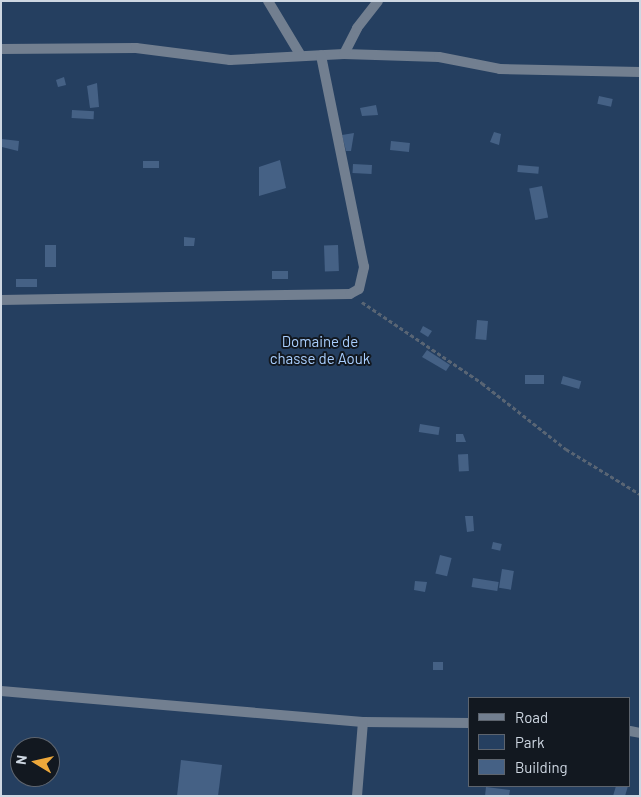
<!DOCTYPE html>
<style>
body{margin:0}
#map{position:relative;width:641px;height:797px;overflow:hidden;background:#233142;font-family:Barlow,sans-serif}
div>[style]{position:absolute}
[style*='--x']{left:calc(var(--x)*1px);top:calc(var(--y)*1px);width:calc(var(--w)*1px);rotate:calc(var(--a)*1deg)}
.green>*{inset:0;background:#253f60}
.building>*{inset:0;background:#456185;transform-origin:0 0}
.path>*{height:2.5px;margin-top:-1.25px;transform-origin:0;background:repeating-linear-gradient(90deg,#596574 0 4px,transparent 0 6.5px)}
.street>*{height:10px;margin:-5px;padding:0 5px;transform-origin:5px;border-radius:5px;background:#727f90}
span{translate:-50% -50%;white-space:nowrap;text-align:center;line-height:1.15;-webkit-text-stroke:4px #121820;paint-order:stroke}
.park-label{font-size:15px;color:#a9cefd}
.frame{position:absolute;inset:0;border:2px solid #ced7e2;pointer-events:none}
.legend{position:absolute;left:468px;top:697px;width:162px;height:90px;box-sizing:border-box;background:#121820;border:1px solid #5d646e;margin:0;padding:6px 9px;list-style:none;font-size:15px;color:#ced7e2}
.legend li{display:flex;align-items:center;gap:10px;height:25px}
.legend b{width:25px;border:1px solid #5d646e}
.north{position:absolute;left:10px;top:737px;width:50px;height:50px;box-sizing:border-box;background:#121820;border:1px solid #5d646e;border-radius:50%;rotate:279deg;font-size:14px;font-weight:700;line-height:20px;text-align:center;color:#ced7e2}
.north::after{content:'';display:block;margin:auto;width:18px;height:22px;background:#eda83b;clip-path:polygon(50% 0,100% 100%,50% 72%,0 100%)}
</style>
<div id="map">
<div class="green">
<div style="clip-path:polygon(evenodd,1px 1px,640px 1px,640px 796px,1px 796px,1px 1px,470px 698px,630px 698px,630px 786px,470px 786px,470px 698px,1px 1px,20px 747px,50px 747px,50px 777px,20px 777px,20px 747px)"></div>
</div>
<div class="building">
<div style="clip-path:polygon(64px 77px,66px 85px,58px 87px,56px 80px)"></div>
<div style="clip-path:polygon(97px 83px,99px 107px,90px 108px,87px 86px)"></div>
<div style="left:599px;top:96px;width:14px;height:8px;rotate:12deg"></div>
<div style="clip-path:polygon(376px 105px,378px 115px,362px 116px,360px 108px)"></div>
<div style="left:72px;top:110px;width:22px;height:8px;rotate:3deg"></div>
<div style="clip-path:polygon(494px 132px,501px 134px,499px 145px,490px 142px)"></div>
<div style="clip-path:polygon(354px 133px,351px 151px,346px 151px,342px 135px)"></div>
<div style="clip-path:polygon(2px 139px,19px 141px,18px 151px,2px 147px)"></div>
<div style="left:391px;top:141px;width:19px;height:9px;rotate:6deg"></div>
<div style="clip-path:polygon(280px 160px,286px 188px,259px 196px,259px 167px)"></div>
<div style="left:143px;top:161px;width:16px;height:7px"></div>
<div style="left:353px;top:164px;width:19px;height:9px;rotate:3deg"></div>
<div style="left:518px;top:165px;width:21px;height:7px;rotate:5deg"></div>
<div style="left:542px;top:186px;width:32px;height:13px;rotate:79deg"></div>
<div style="clip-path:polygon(184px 237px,195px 238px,194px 246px,184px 246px)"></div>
<div style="left:45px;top:245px;width:11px;height:22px"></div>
<div style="left:338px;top:245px;width:26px;height:14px;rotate:88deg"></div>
<div style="left:272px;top:271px;width:16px;height:8px"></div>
<div style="left:16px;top:279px;width:21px;height:8px"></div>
<div style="left:477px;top:320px;width:11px;height:19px;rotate:5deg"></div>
<div style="clip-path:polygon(423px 326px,432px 331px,428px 337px,420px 332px)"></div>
<div style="clip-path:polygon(427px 350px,450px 365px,446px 371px,422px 357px)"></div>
<div style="left:544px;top:375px;width:9px;height:19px;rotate:90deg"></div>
<div style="left:563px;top:376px;width:19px;height:8px;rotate:16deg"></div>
<div style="left:420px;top:424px;width:20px;height:8px;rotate:9deg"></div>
<div style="clip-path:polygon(456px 434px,463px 434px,466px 442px,456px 442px)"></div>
<div style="left:468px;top:454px;width:17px;height:10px;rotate:87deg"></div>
<div style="clip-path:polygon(465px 516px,473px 516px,474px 531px,467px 532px)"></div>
<div style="left:493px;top:542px;width:9px;height:7px;rotate:13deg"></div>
<div style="left:440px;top:555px;width:12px;height:19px;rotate:14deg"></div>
<div style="left:502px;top:569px;width:12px;height:19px;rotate:9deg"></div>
<div style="left:473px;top:578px;width:26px;height:9px;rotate:9deg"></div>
<div style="clip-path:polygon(415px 581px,427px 582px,425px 592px,414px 590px)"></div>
<div style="left:433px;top:662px;width:10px;height:8px"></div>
<div style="clip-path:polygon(181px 760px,222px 765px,218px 796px,177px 796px)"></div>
<div style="clip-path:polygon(616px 786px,628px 786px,625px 796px,613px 796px)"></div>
<div style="clip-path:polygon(486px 787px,510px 790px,509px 796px,485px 796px)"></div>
</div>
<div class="path">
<div style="--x:362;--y:302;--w:145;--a:34"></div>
<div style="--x:482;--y:383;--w:107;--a:38.2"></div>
<div style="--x:566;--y:449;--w:87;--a:31.3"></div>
</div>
<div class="street">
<div style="--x:268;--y:1;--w:64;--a:59"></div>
<div style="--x:1;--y:49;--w:135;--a:-0.4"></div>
<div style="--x:136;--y:48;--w:95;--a:7.3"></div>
<div style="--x:230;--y:60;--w:114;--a:-3"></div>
<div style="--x:344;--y:54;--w:95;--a:1.8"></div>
<div style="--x:439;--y:57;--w:62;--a:11.1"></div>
<div style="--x:500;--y:69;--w:140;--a:1.2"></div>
<div style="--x:344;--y:54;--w:29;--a:-63"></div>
<div style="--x:357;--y:28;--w:34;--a:-52"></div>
<div style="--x:1;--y:300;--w:349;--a:-1"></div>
<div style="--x:350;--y:294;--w:10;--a:-29"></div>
<div style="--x:359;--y:289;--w:23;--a:-77"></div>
<div style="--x:364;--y:267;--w:216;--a:-101.5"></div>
<div style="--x:1;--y:691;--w:363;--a:4.9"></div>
<div style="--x:363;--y:722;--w:107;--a:0.5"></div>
<div style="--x:630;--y:731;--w:10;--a:11"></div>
<div style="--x:357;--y:796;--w:74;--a:-85.4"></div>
</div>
<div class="park-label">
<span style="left:320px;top:350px">Domaine de<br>chasse de Aouk</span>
</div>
<div class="frame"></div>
<ul class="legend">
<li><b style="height:6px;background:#727f90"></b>Road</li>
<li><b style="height:14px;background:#253f60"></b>Park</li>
<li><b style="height:14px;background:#456185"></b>Building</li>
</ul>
<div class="north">N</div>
</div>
